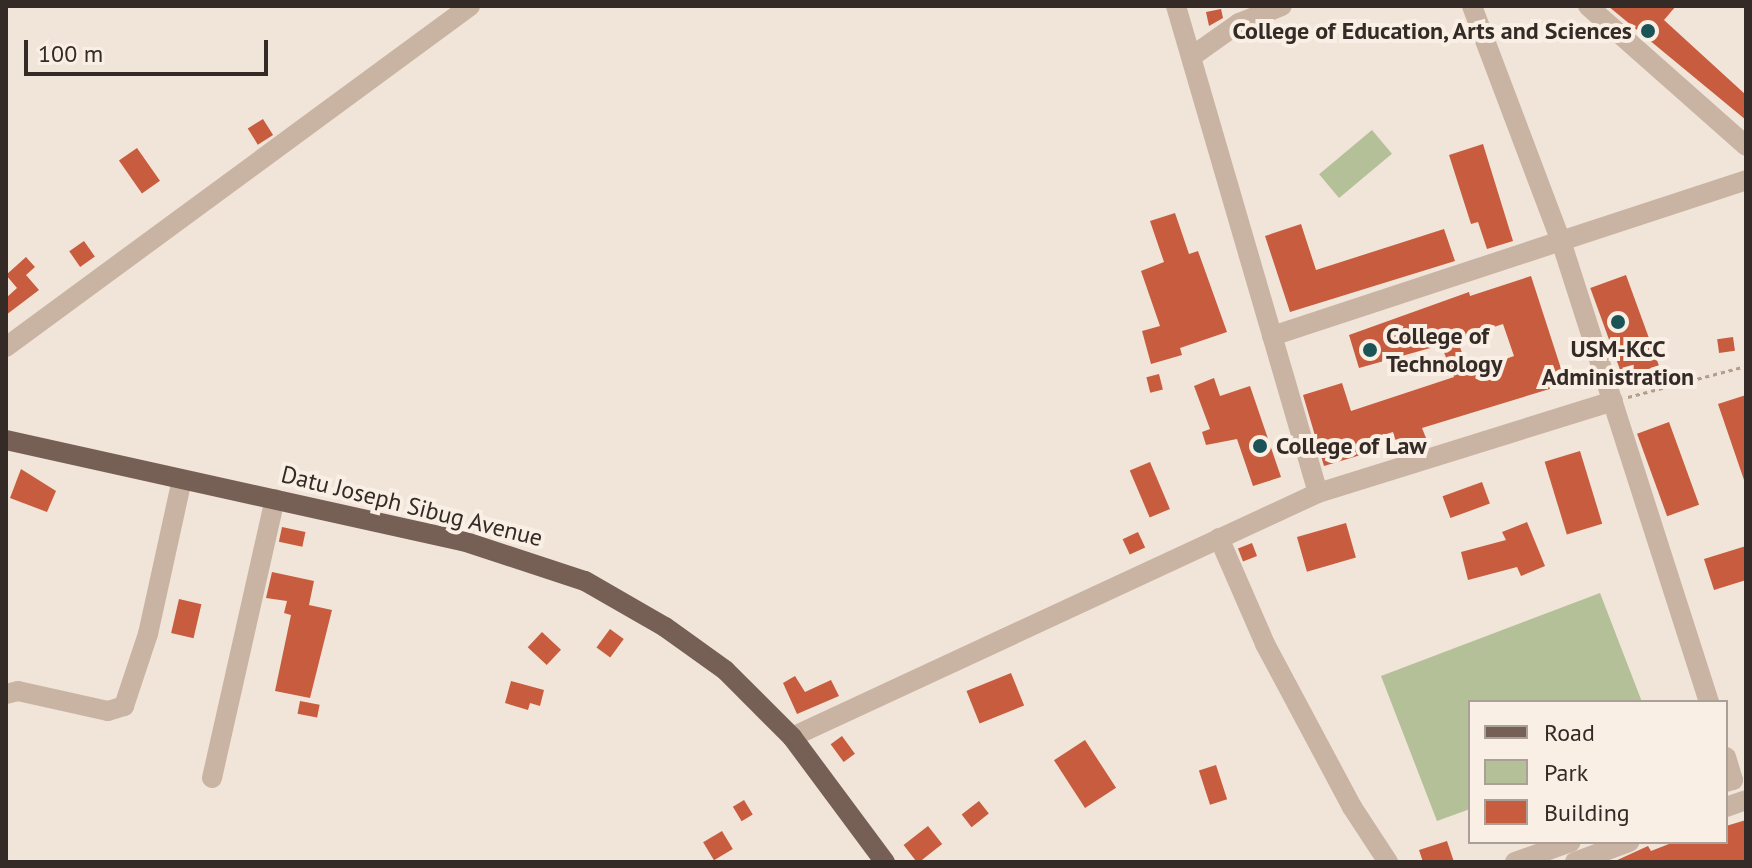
<!DOCTYPE html>
<style>
body{margin:0}
#map{position:relative;width:1752px;height:868px;overflow:hidden;background:#f1e4d8;font-family:"PT Sans",sans-serif}
div>[style]{position:absolute}
[style*='--x']{left:calc(var(--x)*1px);top:calc(var(--y)*1px);width:calc(var(--w)*1px);rotate:calc(var(--a)*1deg)}
.green>*{inset:0;background:#b4c098;transform-origin:0 0}
.building>*{inset:0;background:#c85c3f;transform-origin:0 0}
.path>*{height:3px;margin-top:-1.5px;transform-origin:0;background:repeating-linear-gradient(90deg,#b59e8e 0 4px,transparent 0 8px)}
.minor>*{height:20px;margin:-10px;padding:0 10px;transform-origin:10px;border-radius:10px;background:#c9b4a4}
.major>*{height:20px;margin:-10px;padding:0 10px;transform-origin:10px;border-radius:10px;background:#766056}
.dots>*{width:22px;height:22px;translate:-50% -50%;box-sizing:border-box;border:4px solid #f9efe4;border-radius:50%}
span{translate:-50% -50%;white-space:nowrap;text-align:center;line-height:1.15;-webkit-text-stroke:8px #f9efe4;paint-order:stroke}
.poi-label{font-size:24px;color:#342a26;font-weight:700}
.right{translate:-100% -50%;text-align:right}
.left{translate:0 -50%;text-align:left}
.street-label{font-size:24px;color:#342a26}
.frame{position:absolute;inset:0;border:8px solid #342a26;pointer-events:none}
.legend{position:absolute;left:1468px;top:700px;width:260px;height:144px;box-sizing:border-box;background:#f9efe4;border:2px solid #aaa098;margin:0;padding:10px 14px;list-style:none;font-size:24px;color:#342a26}
.legend li{display:flex;align-items:center;gap:16px;height:40px}
.legend b{width:40px;border:2px solid #aaa098}
.scale{position:absolute;left:24px;top:40px;width:244px;height:36px;box-sizing:border-box;border:4px solid #342a26;border-top:0;padding-left:10px;font-size:24px;line-height:28px;white-space:nowrap;color:#342a26;-webkit-text-stroke:6px #f9efe4;paint-order:stroke}
</style>
<div id="map">
<div class="green">
<div style="left:1372px;top:130px;width:31px;height:69px;rotate:50deg"></div>
<div style="clip-path:polygon(1600px 593px,1642px 702px,1470px 702px,1470px 809px,1437px 821px,1381px 676px)"></div>
</div>
<div class="building">
<div style="clip-path:polygon(1608px 6px,1676px 6px,1664px 20px,1746px 95px,1746px 120px)"></div>
<div style="clip-path:polygon(1221px 9px,1223px 18px,1209px 26px,1206px 12px)"></div>
<div style="left:263px;top:119px;width:19px;height:18px;rotate:58deg"></div>
<div style="clip-path:polygon(1483px 144px,1513px 241px,1487px 249px,1478px 222px,1471px 224px,1449px 155px)"></div>
<div style="left:137px;top:148px;width:40px;height:22px;rotate:55deg"></div>
<div style="clip-path:polygon(1175px 213px,1189px 254px,1198px 251px,1227px 332px,1180px 348px,1182px 355px,1151px 364px,1142px 331px,1160px 326px,1141px 271px,1164px 262px,1150px 221px)"></div>
<div style="clip-path:polygon(1301px 224px,1316px 270px,1444px 229px,1455px 261px,1290px 312px,1265px 236px)"></div>
<div style="left:84px;top:241px;width:19px;height:18px;rotate:55deg"></div>
<div style="clip-path:polygon(26px 257px,35px 267px,26px 275px,39px 290px,6px 315px,6px 298px,17px 288px,6px 275px)"></div>
<div style="left:1626px;top:275px;width:96px;height:38px;rotate:70deg"></div>
<div style="clip-path:polygon(evenodd,1531px 276px,1566px 384px,1422px 428px,1426px 438px,1398px 448px,1393px 432px,1360px 442px,1364px 454px,1324px 466px,1303px 395px,1342px 383px,1351px 411px,1454px 377px,1441px 345px,1359px 368px,1349px 335px,1469px 292px,1470px 296px,1531px 276px,1503px 324px,1514px 356px,1469px 372px,1457px 339px,1503px 324px)"></div>
<div style="left:1733px;top:337px;width:14px;height:16px;rotate:82deg"></div>
<div style="left:1159px;top:374px;width:16px;height:13px;rotate:76deg"></div>
<div style="clip-path:polygon(1214px 378px,1220px 396px,1250px 386px,1281px 477px,1253px 486px,1237px 439px,1206px 445px,1202px 432px,1210px 429px,1194px 386px)"></div>
<div style="clip-path:polygon(1746px 395px,1746px 480px,1744px 480px,1718px 404px)"></div>
<div style="left:1669px;top:422px;width:88px;height:34px;rotate:70deg"></div>
<div style="left:1580px;top:451px;width:76px;height:37px;rotate:73deg"></div>
<div style="left:1150px;top:462px;width:51px;height:22px;rotate:67deg"></div>
<div style="clip-path:polygon(21px 469px,56px 491px,47px 512px,10px 498px)"></div>
<div style="left:1482px;top:482px;width:23px;height:42px;rotate:70deg"></div>
<div style="clip-path:polygon(1527px 522px,1545px 566px,1521px 576px,1517px 567px,1468px 580px,1461px 552px,1506px 540px,1502px 532px)"></div>
<div style="left:1346px;top:523px;width:36px;height:51px;rotate:74deg"></div>
<div style="left:282px;top:527px;width:24px;height:15px;rotate:12deg"></div>
<div style="left:1138px;top:532px;width:17px;height:17px;rotate:65deg"></div>
<div style="left:1252px;top:543px;width:14px;height:15px;rotate:69deg"></div>
<div style="clip-path:polygon(1746px 546px,1746px 580px,1714px 590px,1704px 559px)"></div>
<div style="clip-path:polygon(272px 572px,314px 581px,309px 605px,332px 610px,310px 698px,275px 691px,291px 615px,284px 613px,287px 601px,266px 598px)"></div>
<div style="left:179px;top:599px;width:23px;height:35px;rotate:13deg"></div>
<div style="left:610px;top:629px;width:17px;height:23px;rotate:36deg"></div>
<div style="left:542px;top:632px;width:26px;height:21px;rotate:43deg"></div>
<div style="left:1011px;top:673px;width:35px;height:48px;rotate:68deg"></div>
<div style="clip-path:polygon(795px 676px,805px 692px,831px 680px,839px 696px,797px 714px,783px 683px)"></div>
<div style="clip-path:polygon(511px 681px,544px 690px,540px 706px,530px 703px,528px 710px,505px 703px)"></div>
<div style="left:300px;top:701px;width:20px;height:13px;rotate:11deg"></div>
<div style="left:842px;top:736px;width:22px;height:14px;rotate:54deg"></div>
<div style="left:1085px;top:740px;width:57px;height:37px;rotate:57deg"></div>
<div style="left:1216px;top:765px;width:36px;height:18px;rotate:72deg"></div>
<div style="left:744px;top:800px;width:17px;height:13px;rotate:59deg"></div>
<div style="left:979px;top:801px;width:16px;height:22px;rotate:52deg"></div>
<div style="clip-path:polygon(1746px 820px,1746px 862px,1613px 862px,1648px 846px,1651px 851px,1674px 842px,1726px 842px,1726px 826px)"></div>
<div style="left:928px;top:826px;width:23px;height:31px;rotate:52deg"></div>
<div style="left:722px;top:831px;width:21px;height:22px;rotate:59deg"></div>
<div style="clip-path:polygon(1447px 841px,1454px 862px,1423px 862px,1419px 850px)"></div>
</div>
<div class="path">
<div style="--x:1628;--y:397;--w:122;--a:-14.7"></div>
</div>
<div class="minor">
<div style="--x:1176;--y:6;--w:507;--a:73.74"></div>
<div style="--x:1472;--y:6;--w:251;--a:69.3"></div>
<div style="--x:1561;--y:241;--w:484;--a:72.2"></div>
<div style="--x:1588;--y:6;--w:211;--a:41.5"></div>
<div style="--x:1191;--y:57;--w:59;--a:-35.3"></div>
<div style="--x:1239;--y:23;--w:46;--a:-21.6"></div>
<div style="--x:1272;--y:336;--w:499;--a:-18.2"></div>
<div style="--x:6;--y:347;--w:576;--a:-36.31"></div>
<div style="--x:1219;--y:538;--w:116;--a:66.5"></div>
<div style="--x:1265;--y:644;--w:185;--a:61.9"></div>
<div style="--x:1352;--y:807;--w:66;--a:56.8"></div>
<div style="--x:6;--y:694;--w:12;--a:-14"></div>
<div style="--x:18;--y:691;--w:92;--a:12.5"></div>
<div style="--x:108;--y:711;--w:17;--a:-17"></div>
<div style="--x:124;--y:706;--w:76;--a:-71.6"></div>
<div style="--x:148;--y:634;--w:158;--a:-77.6"></div>
<div style="--x:792;--y:737;--w:580;--a:-24.89"></div>
<div style="--x:1318;--y:493;--w:309;--a:-17.3"></div>
<div style="--x:1726;--y:757;--w:24;--a:73"></div>
<div style="--x:1733;--y:780;--w:7;--a:164"></div>
<div style="--x:212;--y:778;--w:286;--a:-77.3"></div>
<div style="--x:1726;--y:807;--w:21;--a:-19"></div>
<div style="--x:1515;--y:862;--w:59;--a:-19.7"></div>
<div style="--x:1575;--y:862;--w:58;--a:-20.3"></div>
</div>
<div class="major">
<div style="--x:6;--y:440;--w:468;--a:12.5"></div>
<div style="--x:463;--y:541;--w:128;--a:18.2"></div>
<div style="--x:585;--y:581;--w:92;--a:29.9"></div>
<div style="--x:665;--y:627;--w:74;--a:35.6"></div>
<div style="--x:725;--y:670;--w:95;--a:45"></div>
<div style="--x:792;--y:737;--w:156;--a:53.4"></div>
</div>
<div class="dots">
<div style="left:1648px;top:31px;background:#1b5456"></div>
<div style="left:1618px;top:322px;background:#1b5456"></div>
<div style="left:1370px;top:350px;background:#1b5456"></div>
<div style="left:1260px;top:446px;background:#1b5456"></div>
</div>
<div class="poi-label">
<span class="right" style="left:1632px;top:31px">College of Education, Arts and Sciences</span>
<span class="left" style="left:1386px;top:350px">College of<br>Technology</span>
<span style="left:1618px;top:363px">USM-KCC<br>Administration</span>
<span class="left" style="left:1276px;top:446px">College of Law</span>
</div>
<div class="street-label">
<span style="left:412px;top:506px;rotate:14deg">Datu Joseph Sibug Avenue</span>
</div>
<div class="frame"></div>
<ul class="legend">
<li><b style="height:10px;background:#766056"></b>Road</li>
<li><b style="height:22px;background:#b4c098"></b>Park</li>
<li><b style="height:22px;background:#c85c3f"></b>Building</li>
</ul>
<div class="scale">100 m</div>
</div>
